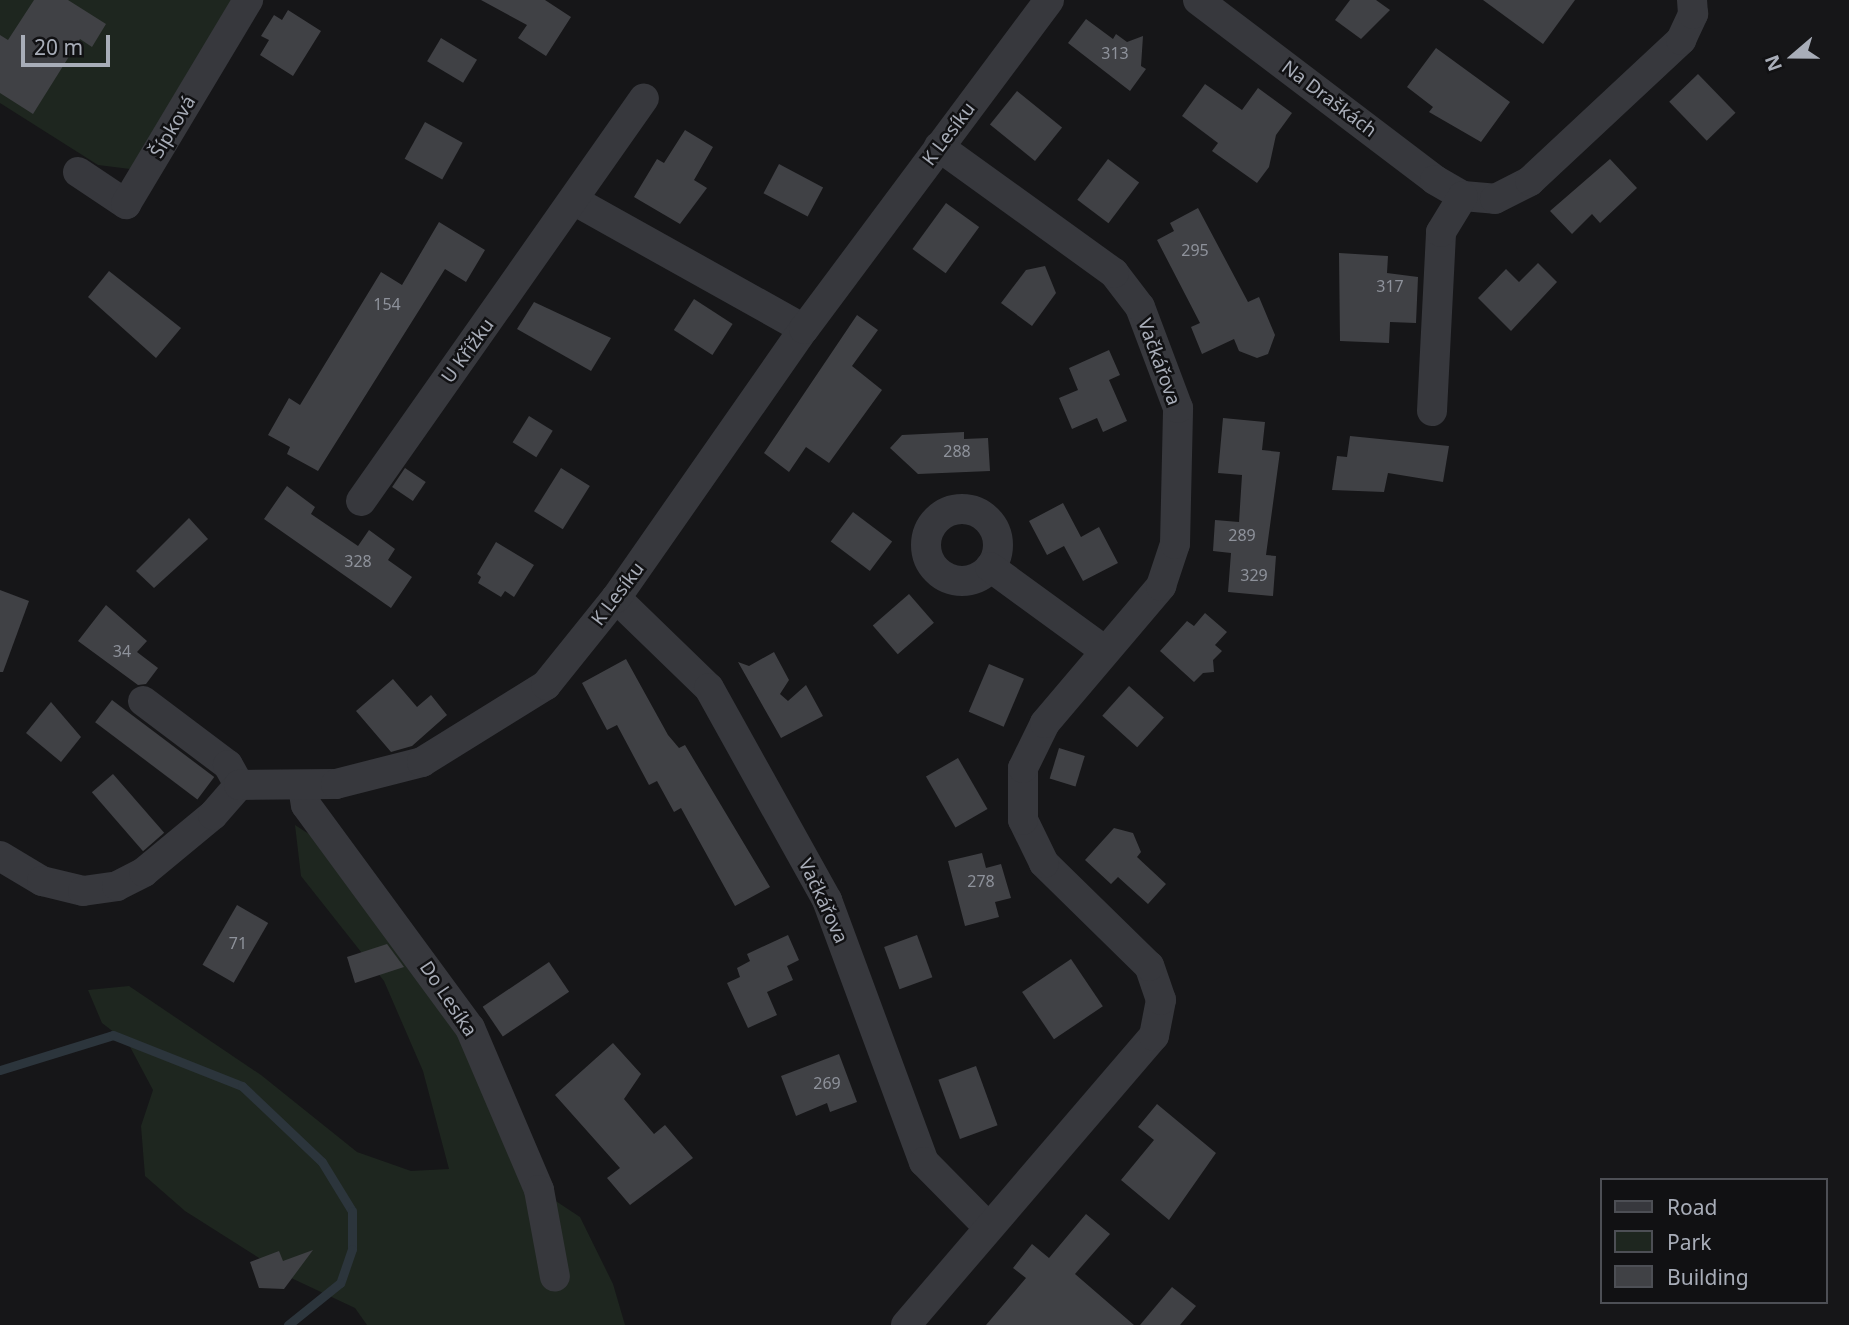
<!DOCTYPE html>
<meta charset="utf-8">
<style>
body{margin:0}
#map{position:relative;width:1849px;height:1325px;overflow:hidden;background:#161618;font-family:"Noto Sans",sans-serif}
div>[style]{position:absolute}
[style*='--x']{left:calc(var(--x)*1px);top:calc(var(--y)*1px);width:calc(var(--w)*1px);rotate:calc(var(--a)*1deg)}
.green>*{inset:0;background:#1e261f}
.stream>*{height:9px;margin:-4.5px;padding:0 4.5px;transform-origin:4.5px;border-radius:4.5px;background:#2c353c}
.building>*{inset:0;background:#404145;transform-origin:0 0}
.minor>*{height:30px;margin:-15px;padding:0 15px;transform-origin:15px;border-radius:15px;background:#37383d}
.minor>.ring{margin:-15px;padding:0;box-sizing:content-box;background:none;border:30px solid #37383d;border-radius:50%}
span{translate:-50% -50%;white-space:nowrap;text-align:center;line-height:1.15;-webkit-text-stroke:5px #111113;paint-order:stroke}
.number-label{font-size:16px;color:#8e929b}
.number-label span{-webkit-text-stroke-width:0}
.street-label{font-size:19px;color:#a8adb8}
.legend{position:absolute;left:1600px;top:1178px;width:228px;height:126px;box-sizing:border-box;background:#111113;border:2px solid #4d4f55;margin:0;padding:9px 12px;list-style:none;font-size:21px;color:#a8adb8}
.legend li{display:flex;align-items:center;gap:14px;height:35px}
.legend b{width:35px;border:2px solid #4d4f55}
.north{position:absolute;left:1758px;top:21px;width:70px;height:70px;-webkit-text-stroke:5px #111113;paint-order:stroke;rotate:250deg;font-size:19px;font-weight:700;line-height:28px;text-align:center;color:#a8adb8}
.north::after{content:'';display:block;margin:auto;width:24px;height:32px;background:#a8adb8;clip-path:polygon(50% 0,100% 100%,50% 72%,0 100%)}
.scale{position:absolute;left:21px;top:35px;width:89px;height:32px;box-sizing:border-box;border:4px solid #a8adb8;border-top:0;padding-left:9px;font-size:21px;line-height:24px;white-space:nowrap;color:#a8adb8;-webkit-text-stroke:5px #111113;paint-order:stroke}
</style>
<div id="map">
<div class="green">
<div style="clip-path:polygon(0 0,248px 0,146px 171px,98px 165px,0 103px)"></div>
<div style="clip-path:polygon(295px 825px,349px 860px,440px 985px,539px 1190px,580px 1217px,613px 1284px,625px 1325px,367px 1325px,355px 1308px,289px 1277px,185px 1211px,145px 1176px,141px 1126px,153px 1090px,128px 1043px,102px 1023px,88px 990px,129px 986px,261px 1075px,357px 1152px,411px 1171px,449px 1169px,423px 1071px,384px 981px,301px 876px)"></div>
</div>
<div class="stream">
<div style="--x:0;--y:1070;--w:118;--a:-17.2"></div>
<div style="--x:113;--y:1035;--w:139;--a:21.6"></div>
<div style="--x:242;--y:1086;--w:110;--a:43.5"></div>
<div style="--x:322;--y:1162;--w:57;--a:58.5"></div>
<div style="--x:352;--y:1211;--w:38;--a:90"></div>
<div style="--x:352;--y:1249;--w:36;--a:109"></div>
<div style="--x:340;--y:1283;--w:67;--a:141.1"></div>
</div>
<div class="building">
<div style="clip-path:polygon(34px 0,68px 0,106px 24px,92px 47px,80px 39px,33px 114px,0 93px,0 35px,8px 40px)"></div>
<div style="clip-path:polygon(481px 0,545px 0,571px 17px,546px 56px,518px 38px,527px 25px)"></div>
<div style="clip-path:polygon(1350px 0,1376px 0,1390px 10px,1361px 39px,1335px 20px)"></div>
<div style="clip-path:polygon(1483px 0,1575px 0,1543px 44px)"></div>
<div style="clip-path:polygon(288px 10px,321px 31px,293px 76px,260px 55px,269px 40px,261px 36px,274px 15px,282px 20px)"></div>
<div style="clip-path:polygon(1086px 19px,1113px 39px,1116px 34px,1127px 42px,1143px 36px,1141px 66px,1146px 69px,1130px 91px,1068px 43px)"></div>
<div style="left:441px;top:38px;width:42px;height:27px;rotate:31deg"></div>
<div style="clip-path:polygon(1436px 48px,1510px 102px,1481px 142px,1429px 112px,1433px 107px,1407px 87px)"></div>
<div style="left:1698px;top:74px;width:54px;height:40px;rotate:46deg"></div>
<div style="clip-path:polygon(1205px 84px,1242px 110px,1258px 88px,1292px 113px,1276px 135px,1269px 167px,1257px 183px,1212px 151px,1218px 143px,1182px 116px)"></div>
<div style="left:1017px;top:91px;width:58px;height:43px;rotate:39deg"></div>
<div style="left:425px;top:122px;width:43px;height:42px;rotate:29deg"></div>
<div style="clip-path:polygon(685px 130px,713px 147px,694px 180px,707px 188px,680px 224px,634px 197px,657px 159px,664px 163px)"></div>
<div style="left:1108px;top:159px;width:39px;height:51px;rotate:37deg"></div>
<div style="clip-path:polygon(1610px 159px,1637px 188px,1600px 223px,1592px 214px,1572px 234px,1550px 211px)"></div>
<div style="left:779px;top:164px;width:50px;height:33px;rotate:28deg"></div>
<div style="left:946px;top:203px;width:41px;height:57px;rotate:36deg"></div>
<div style="clip-path:polygon(1198px 208px,1248px 302px,1259px 297px,1275px 335px,1268px 354px,1257px 358px,1239px 351px,1234px 339px,1202px 354px,1191px 327px,1200px 323px,1157px 240px,1174px 231px,1170px 223px)"></div>
<div style="clip-path:polygon(439px 222px,485px 250px,466px 282px,445px 269px,318px 471px,287px 454px,290px 447px,268px 435px,289px 398px,300px 405px,381px 272px,402px 285px)"></div>
<div style="clip-path:polygon(1339px 253px,1388px 256px,1387px 273px,1418px 277px,1416px 323px,1390px 322px,1389px 343px,1340px 341px)"></div>
<div style="clip-path:polygon(1538px 263px,1557px 282px,1511px 331px,1478px 298px,1506px 269px,1519px 282px)"></div>
<div style="clip-path:polygon(1045px 266px,1056px 293px,1032px 326px,1001px 303px,1026px 270px)"></div>
<div style="clip-path:polygon(109px 271px,181px 328px,156px 358px,88px 297px)"></div>
<div style="left:694px;top:299px;width:46px;height:37px;rotate:33deg"></div>
<div style="clip-path:polygon(534px 302px,611px 338px,591px 371px,517px 329px)"></div>
<div style="clip-path:polygon(857px 315px,878px 330px,852px 366px,882px 390px,829px 463px,806px 447px,789px 472px,764px 453px)"></div>
<div style="clip-path:polygon(1109px 350px,1120px 375px,1109px 380px,1127px 421px,1103px 432px,1097px 418px,1072px 429px,1059px 398px,1078px 390px,1069px 368px)"></div>
<div style="left:529px;top:416px;width:28px;height:31px;rotate:32deg"></div>
<div style="clip-path:polygon(1223px 418px,1265px 422px,1262px 450px,1280px 452px,1266px 555px,1276px 556px,1273px 596px,1228px 592px,1231px 553px,1213px 551px,1215px 520px,1239px 522px,1242px 475px,1218px 473px)"></div>
<div style="clip-path:polygon(964px 432px,964px 439px,988px 438px,990px 471px,918px 474px,890px 448px,902px 435px)"></div>
<div style="clip-path:polygon(1350px 436px,1449px 446px,1443px 482px,1388px 473px,1384px 492px,1332px 490px,1337px 456px,1347px 457px)"></div>
<div style="left:405px;top:468px;width:25px;height:23px;rotate:34deg"></div>
<div style="left:561px;top:468px;width:34px;height:51px;rotate:32deg"></div>
<div style="clip-path:polygon(287px 486px,315px 507px,311px 514px,358px 546px,369px 530px,395px 549px,388px 560px,412px 577px,391px 608px,264px 519px)"></div>
<div style="clip-path:polygon(1063px 503px,1081px 537px,1099px 527px,1118px 563px,1083px 581px,1064px 546px,1047px 555px,1029px 521px)"></div>
<div style="left:853px;top:512px;width:49px;height:37px;rotate:37deg"></div>
<div style="clip-path:polygon(189px 518px,208px 539px,154px 588px,136px 571px)"></div>
<div style="clip-path:polygon(496px 542px,534px 565px,514px 597px,505px 591px,501px 597px,478px 583px,481px 577px,477px 574px)"></div>
<div style="clip-path:polygon(0 590px,29px 601px,3px 672px,0 672px)"></div>
<div style="left:909px;top:594px;width:38px;height:48px;rotate:49deg"></div>
<div style="clip-path:polygon(106px 605px,147px 641px,137px 652px,158px 668px,146px 684px,138px 685px,78px 641px)"></div>
<div style="clip-path:polygon(1205px 613px,1227px 632px,1215px 645px,1222px 651px,1213px 660px,1214px 672px,1203px 673px,1194px 682px,1160px 651px,1187px 621px,1194px 626px)"></div>
<div style="clip-path:polygon(774px 652px,789px 680px,780px 694px,788px 701px,806px 685px,823px 716px,781px 738px,738px 662px,749px 666px)"></div>
<div style="clip-path:polygon(626px 659px,668px 735px,679px 748px,685px 745px,770px 887px,735px 906px,681px 808px,674px 812px,657px 781px,649px 785px,617px 725px,607px 730px,582px 683px)"></div>
<div style="left:989px;top:664px;width:38px;height:52px;rotate:23deg"></div>
<div style="clip-path:polygon(393px 679px,417px 707px,431px 695px,447px 715px,412px 746px,391px 752px,356px 711px)"></div>
<div style="left:1129px;top:686px;width:47px;height:40px;rotate:42deg"></div>
<div style="left:112px;top:700px;width:128px;height:28px;rotate:37deg"></div>
<div style="clip-path:polygon(51px 702px,81px 737px,61px 762px,26px 733px)"></div>
<div style="left:1059px;top:748px;width:27px;height:32px;rotate:17deg"></div>
<div style="left:958px;top:758px;width:59px;height:37px;rotate:60deg"></div>
<div style="left:113px;top:774px;width:78px;height:28px;rotate:49deg"></div>
<div style="clip-path:polygon(1114px 828px,1133px 833px,1141px 852px,1137px 857px,1166px 884px,1148px 904px,1118px 877px,1111px 884px,1085px 860px)"></div>
<div style="clip-path:polygon(982px 853px,986px 868px,1001px 864px,1011px 898px,995px 902px,999px 917px,965px 926px,948px 861px)"></div>
<div style="left:237px;top:905px;width:36px;height:69px;rotate:30deg"></div>
<div style="clip-path:polygon(788px 935px,799px 960px,787px 966px,793px 980px,767px 992px,777px 1015px,748px 1028px,727px 983px,740px 977px,737px 968px,750px 961px,747px 954px)"></div>
<div style="left:917px;top:935px;width:45px;height:35px;rotate:70deg"></div>
<div style="clip-path:polygon(387px 944px,404px 967px,355px 983px,347px 957px)"></div>
<div style="left:1071px;top:959px;width:57px;height:59px;rotate:56deg"></div>
<div style="left:549px;top:962px;width:36px;height:80px;rotate:56deg"></div>
<div style="clip-path:polygon(613px 1043px,641px 1074px,624px 1099px,654px 1134px,665px 1125px,693px 1158px,630px 1205px,607px 1178px,620px 1168px,555px 1095px)"></div>
<div style="clip-path:polygon(839px 1054px,857px 1102px,830px 1112px,827px 1103px,796px 1116px,781px 1076px)"></div>
<div style="left:976px;top:1066px;width:63px;height:40px;rotate:70deg"></div>
<div style="clip-path:polygon(1157px 1104px,1216px 1153px,1169px 1220px,1121px 1180px,1154px 1140px,1138px 1127px)"></div>
<div style="clip-path:polygon(1086px 1214px,1110px 1234px,1075px 1274px,1134px 1325px,986px 1325px,1026px 1278px,1013px 1268px,1032px 1244px,1049px 1258px)"></div>
<div style="clip-path:polygon(313px 1250px,284px 1289px,259px 1288px,250px 1262px,279px 1251px,283px 1261px)"></div>
<div style="clip-path:polygon(1172px 1287px,1196px 1306px,1180px 1325px,1140px 1325px)"></div>
</div>
<div class="minor">
<div style="--x:1198;--y:0;--w:298;--a:37.2"></div>
<div style="--x:1435;--y:180;--w:32;--a:30"></div>
<div style="--x:1463;--y:196;--w:32;--a:5"></div>
<div style="--x:1495;--y:199;--w:39;--a:-27"></div>
<div style="--x:1530;--y:181;--w:207;--a:-43"></div>
<div style="--x:1681;--y:40;--w:29;--a:-65"></div>
<div style="--x:1693;--y:14;--w:14;--a:-94"></div>
<div style="--x:78;--y:172;--w:58;--a:33.7"></div>
<div style="--x:126;--y:204;--w:238;--a:-59.1"></div>
<div style="--x:575;--y:201;--w:262;--a:29.2"></div>
<div style="--x:1432;--y:411;--w:179;--a:-87.1"></div>
<div style="--x:1441;--y:232;--w:42;--a:-58.6"></div>
<div style="--x:361;--y:501;--w:492;--a:-54.9"></div>
<div class="ring" style="left:926px;top:509px;width:42px;height:42px"></div>
<div style="--x:990;--y:567;--w:142;--a:36.1"></div>
<div style="--x:616;--y:598;--w:129;--a:44.1"></div>
<div style="--x:709;--y:688;--w:243;--a:60.9"></div>
<div style="--x:827;--y:900;--w:279;--a:69.7"></div>
<div style="--x:924;--y:1162;--w:91;--a:45.4"></div>
<div style="--x:143;--y:701;--w:106;--a:37"></div>
<div style="--x:228;--y:765;--w:23;--a:61"></div>
<div style="--x:303;--y:787;--w:18;--a:81"></div>
<div style="--x:306;--y:805;--w:277;--a:53.7"></div>
<div style="--x:470;--y:1028;--w:176;--a:66.9"></div>
<div style="--x:539;--y:1190;--w:88;--a:79.6"></div>
<div style="--x:0;--y:856;--w:49;--a:30.8"></div>
<div style="--x:42;--y:881;--w:42;--a:13.7"></div>
<div style="--x:83;--y:891;--w:34;--a:-8"></div>
<div style="--x:117;--y:886;--w:30;--a:-27"></div>
<div style="--x:144;--y:872;--w:89;--a:-39.6"></div>
<div style="--x:213;--y:815;--w:40;--a:-49"></div>
<div style="--x:239;--y:785;--w:97;--a:-0.6"></div>
<div style="--x:336;--y:784;--w:89;--a:-14.3"></div>
<div style="--x:422;--y:762;--w:146;--a:-31.8"></div>
<div style="--x:546;--y:685;--w:112;--a:-51.2"></div>
<div style="--x:616;--y:598;--w:328;--a:-55.1"></div>
<div style="--x:804;--y:329;--w:410;--a:-53.3"></div>
<div style="--x:906;--y:1325;--w:381;--a:-49.4"></div>
<div style="--x:1154;--y:1036;--w:37;--a:-79"></div>
<div style="--x:1161;--y:1000;--w:36;--a:-109"></div>
<div style="--x:1149;--y:966;--w:147;--a:-135.6"></div>
<div style="--x:1044;--y:863;--w:48;--a:-116"></div>
<div style="--x:1023;--y:820;--w:52;--a:-90"></div>
<div style="--x:1023;--y:768;--w:50;--a:-63.9"></div>
<div style="--x:1045;--y:723;--w:180;--a:-49.7"></div>
<div style="--x:1161;--y:586;--w:44;--a:-71.6"></div>
<div style="--x:1175;--y:544;--w:136;--a:-88.7"></div>
<div style="--x:1178;--y:408;--w:108;--a:-110.6"></div>
<div style="--x:1140;--y:307;--w:43;--a:-127.4"></div>
<div style="--x:1114;--y:273;--w:216;--a:-144.2"></div>
</div>
<div class="number-label">
<span style="left:1115px;top:53px">313</span>
<span style="left:1195px;top:250px">295</span>
<span style="left:1390px;top:286px">317</span>
<span style="left:387px;top:304px">154</span>
<span style="left:957px;top:451px">288</span>
<span style="left:1242px;top:535px">289</span>
<span style="left:358px;top:561px">328</span>
<span style="left:1254px;top:575px">329</span>
<span style="left:122px;top:651px">34</span>
<span style="left:981px;top:881px">278</span>
<span style="left:238px;top:943px">71</span>
<span style="left:827px;top:1083px">269</span>
</div>
<div class="street-label">
<span style="left:1329px;top:99px;rotate:37deg">Na Draškách</span>
<span style="left:173px;top:127px;rotate:-59deg">Šípková</span>
<span style="left:949px;top:134px;rotate:-53deg">K Lesíku</span>
<span style="left:468px;top:351px;rotate:-54deg">U Křížku</span>
<span style="left:1159px;top:362px;rotate:70deg">Vačkářova</span>
<span style="left:618px;top:594px;rotate:-53deg">K Lesíku</span>
<span style="left:823px;top:901px;rotate:65deg">Vačkářova</span>
<span style="left:448px;top:999px;rotate:56deg">Do Lesíka</span>
</div>
<ul class="legend">
<li><b style="height:9px;background:#37383d"></b>Road</li>
<li><b style="height:19px;background:#1e261f"></b>Park</li>
<li><b style="height:19px;background:#404145"></b>Building</li>
</ul>
<div class="north">N</div>
<div class="scale">20 m</div>
</div>
